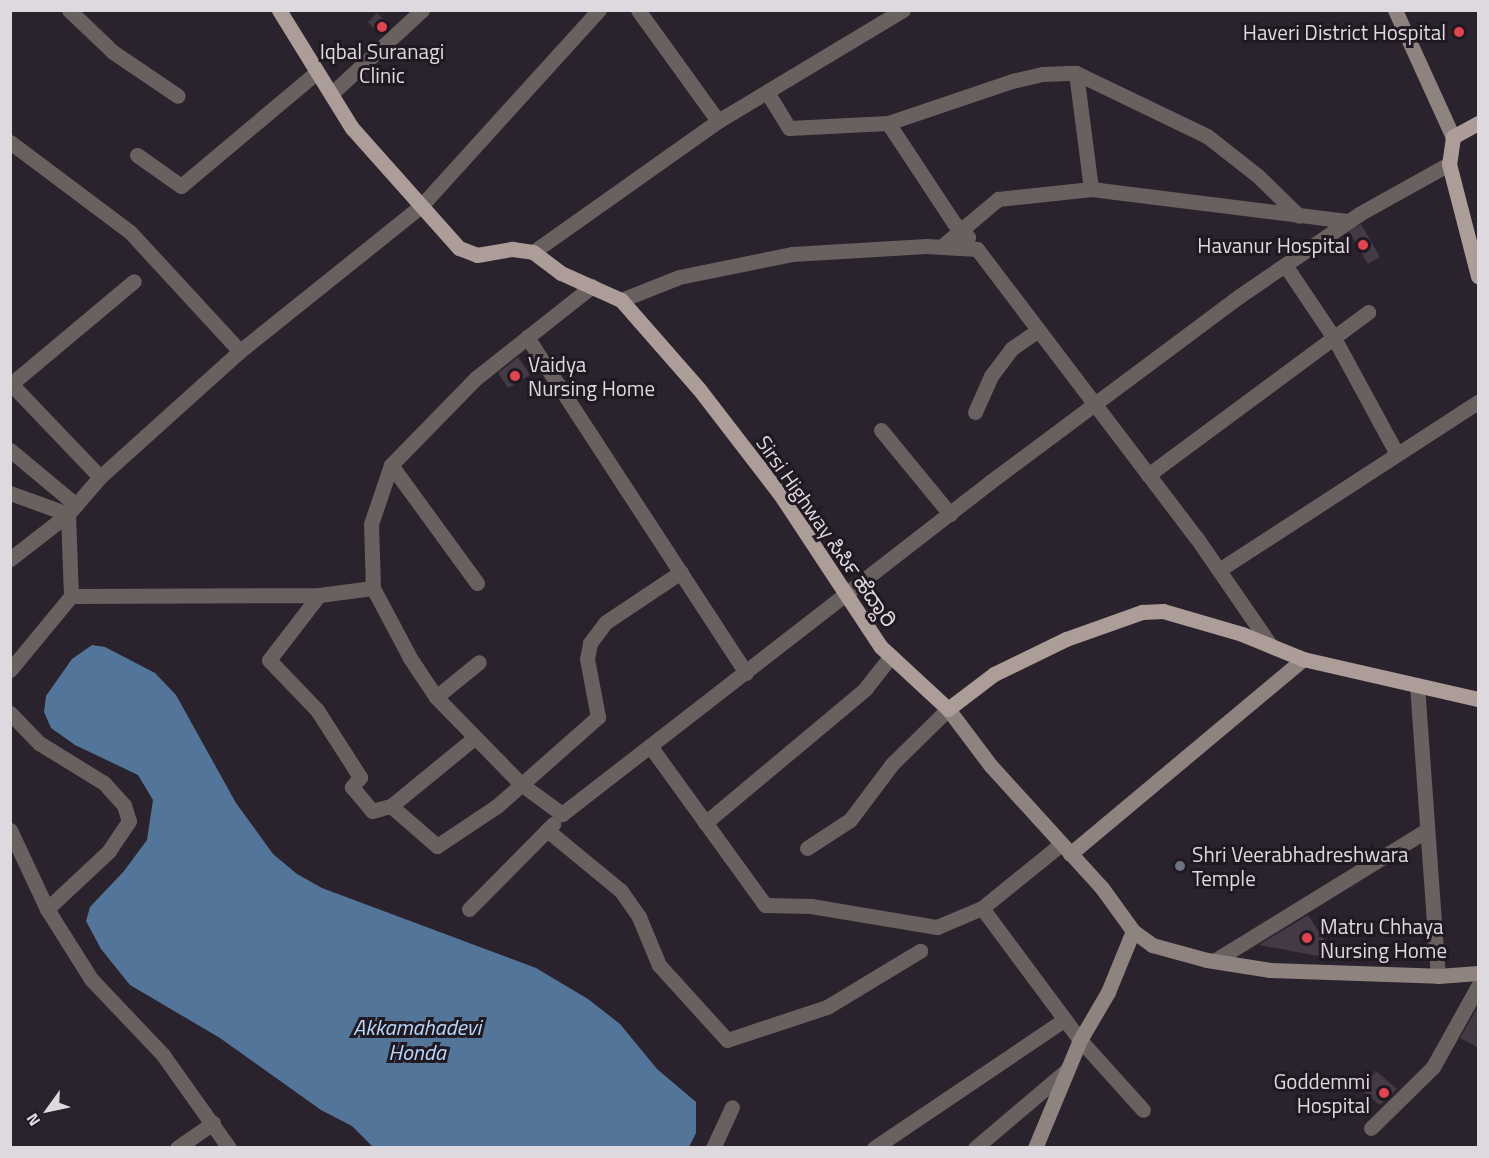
<!DOCTYPE html>
<meta charset="utf-8">
<style>
body{margin:0}
#map{position:relative;width:1489px;height:1158px;overflow:hidden;background:#2a222c;font-family:"Titillium Web","Noto Sans Kannada",sans-serif}
div>[style]{position:absolute}
[style*='--x']{left:calc(var(--x)*1px);top:calc(var(--y)*1px);width:calc(var(--w)*1px);rotate:calc(var(--a)*1deg)}
.water>*{inset:0;background:#537599}
.building>*{inset:0;background:#433a45;transform-origin:0 0}
.street>*{height:15px;margin:-7.5px;padding:0 7.5px;transform-origin:7.5px;border-radius:7.5px;background:#68615f}
.secondary>*{height:15px;margin:-7.5px;padding:0 7.5px;transform-origin:7.5px;border-radius:7.5px;background:#8e837f}
.primary>*{height:15px;margin:-7.5px;padding:0 7.5px;transform-origin:7.5px;border-radius:7.5px;background:#ac9d98}
.dots>*{width:16px;height:16px;translate:-50% -50%;box-sizing:border-box;border:3px solid #211922;border-radius:50%}
span{translate:-50% -50%;white-space:nowrap;text-align:center;line-height:1.15;-webkit-text-stroke:6px #211922;paint-order:stroke}
.poi-label{font-size:21px;color:#ded8df}
.right{translate:-100% -50%;text-align:right}
.left{translate:0 -50%;text-align:left}
.street-label{font-size:21px;color:#ded8df}
.water-label{font-size:22px;color:#b7d8fa;font-style:italic}
.frame{position:absolute;inset:0;border:12px solid #ded8df;pointer-events:none}
.north{position:absolute;left:18px;top:1080px;width:60px;height:60px;-webkit-text-stroke:4px #211922;paint-order:stroke;rotate:237deg;font-size:16px;font-weight:700;line-height:24px;text-align:center;color:#ded8df}
.north::after{content:'';display:block;margin:auto;width:21px;height:27px;background:#ded8df;clip-path:polygon(50% 0,100% 100%,50% 72%,0 100%)}
</style>
<div id="map">
<div class="water">
<div style="clip-path:polygon(92px 645px,105px 647px,155px 673px,176px 695px,236px 803px,273px 854px,297px 874px,322px 888px,536px 968px,588px 999px,620px 1024px,657px 1069px,696px 1102px,696px 1133px,689px 1147px,373px 1147px,352px 1126px,321px 1110px,220px 1038px,130px 985px,101px 949px,86px 921px,90px 907px,124px 871px,147px 840px,153px 800px,138px 775px,75px 745px,51px 728px,44px 712px,46px 696px,60px 676px,72px 659px)"></div>
</div>
<div class="building">
<div style="left:377px;top:13px;width:18px;height:13px;rotate:45deg"></div>
<div style="left:1361px;top:224px;width:38px;height:14px;rotate:60deg"></div>
<div style="clip-path:polygon(518px 357px,530px 375px,508px 388px,498px 373px)"></div>
<div style="clip-path:polygon(1308px 915px,1330px 949px,1318px 956px,1259px 945px)"></div>
<div style="clip-path:polygon(1479px 1005px,1479px 1048px,1460px 1038px)"></div>
<div style="clip-path:polygon(1376px 1071px,1397px 1089px,1380px 1105px,1361px 1090px)"></div>
</div>
<div class="street">
<div style="--x:69;--y:10;--w:61;--a:43.7"></div>
<div style="--x:113;--y:52;--w:78;--a:34.1"></div>
<div style="--x:638;--y:10;--w:137;--a:54.2"></div>
<div style="--x:1076;--y:73;--w:117;--a:82.6"></div>
<div style="--x:767;--y:92;--w:42;--a:58.6"></div>
<div style="--x:789;--y:128;--w:99;--a:-2.9"></div>
<div style="--x:888;--y:123;--w:120;--a:56.6"></div>
<div style="--x:954;--y:223;--w:20;--a:45"></div>
<div style="--x:331;--y:94;--w:124;--a:-42.7"></div>
<div style="--x:888;--y:123;--w:131;--a:-18.7"></div>
<div style="--x:1012;--y:81;--w:31;--a:-13"></div>
<div style="--x:1042;--y:74;--w:34;--a:-2"></div>
<div style="--x:1076;--y:73;--w:145;--a:25.7"></div>
<div style="--x:1207;--y:136;--w:65;--a:38.1"></div>
<div style="--x:1258;--y:176;--w:57;--a:44.3"></div>
<div style="--x:10;--y:142;--w:150;--a:36.9"></div>
<div style="--x:130;--y:232;--w:162;--a:47.3"></div>
<div style="--x:137;--y:155;--w:54;--a:35.2"></div>
<div style="--x:181;--y:186;--w:177;--a:-40"></div>
<div style="--x:941;--y:247;--w:75;--a:-40.1"></div>
<div style="--x:998;--y:199;--w:94;--a:-6.1"></div>
<div style="--x:1091;--y:189;--w:260;--a:7.1"></div>
<div style="--x:533;--y:252;--w:227;--a:-35.3"></div>
<div style="--x:718;--y:121;--w:216;--a:-31"></div>
<div style="--x:1285;--y:265;--w:88;--a:56.1"></div>
<div style="--x:1334;--y:338;--w:132;--a:61.5"></div>
<div style="--x:621;--y:300;--w:62;--a:-21.6"></div>
<div style="--x:679;--y:277;--w:115;--a:-11.5"></div>
<div style="--x:792;--y:254;--w:134;--a:-3.4"></div>
<div style="--x:926;--y:246;--w:51;--a:3.4"></div>
<div style="--x:977;--y:249;--w:362;--a:52.8"></div>
<div style="--x:1196;--y:537;--w:132;--a:55.5"></div>
<div style="--x:527;--y:337;--w:401;--a:56.9"></div>
<div style="--x:975;--y:412;--w:39;--a:-66"></div>
<div style="--x:991;--y:376;--w:34;--a:-53"></div>
<div style="--x:1011;--y:349;--w:33;--a:-35"></div>
<div style="--x:881;--y:430;--w:109;--a:50.6"></div>
<div style="--x:10;--y:450;--w:86;--a:39.8"></div>
<div style="--x:391;--y:465;--w:146;--a:53.9"></div>
<div style="--x:1148;--y:475;--w:274;--a:-36.5"></div>
<div style="--x:100;--y:477;--w:129;--a:-133.7"></div>
<div style="--x:11;--y:384;--w:160;--a:-39.9"></div>
<div style="--x:10;--y:493;--w:62;--a:19.9"></div>
<div style="--x:10;--y:559;--w:73;--a:-37.8"></div>
<div style="--x:1219;--y:570;--w:309;--a:-33"></div>
<div style="--x:373;--y:588;--w:64;--a:-91.8"></div>
<div style="--x:371;--y:524;--w:62;--a:-71.3"></div>
<div style="--x:391;--y:465;--w:122;--a:-45.7"></div>
<div style="--x:476;--y:378;--w:148;--a:-38.4"></div>
<div style="--x:319;--y:595;--w:82;--a:127.6"></div>
<div style="--x:269;--y:660;--w:69;--a:46.2"></div>
<div style="--x:317;--y:710;--w:80;--a:57.3"></div>
<div style="--x:360;--y:777;--w:13;--a:129"></div>
<div style="--x:352;--y:787;--w:31;--a:50"></div>
<div style="--x:372;--y:811;--w:20;--a:-15"></div>
<div style="--x:391;--y:806;--w:107;--a:-39.3"></div>
<div style="--x:71;--y:596;--w:248;--a:-0.2"></div>
<div style="--x:319;--y:595;--w:54;--a:-7.4"></div>
<div style="--x:373;--y:588;--w:79;--a:62.1"></div>
<div style="--x:410;--y:658;--w:47;--a:56.3"></div>
<div style="--x:436;--y:697;--w:122;--a:45.7"></div>
<div style="--x:521;--y:784;--w:51;--a:36.2"></div>
<div style="--x:562;--y:814;--w:542;--a:-37.8"></div>
<div style="--x:990;--y:482;--w:309;--a:-36.7"></div>
<div style="--x:1238;--y:297;--w:147;--a:-34.4"></div>
<div style="--x:1359;--y:214;--w:103;--a:-29.1"></div>
<div style="--x:10;--y:670;--w:96;--a:-50.5"></div>
<div style="--x:71;--y:596;--w:82;--a:-92.1"></div>
<div style="--x:68;--y:514;--w:49;--a:-49.1"></div>
<div style="--x:100;--y:477;--w:188;--a:-42"></div>
<div style="--x:240;--y:351;--w:232;--a:-38.7"></div>
<div style="--x:421;--y:206;--w:265;--a:-47.8"></div>
<div style="--x:1417;--y:685;--w:292;--a:85.9"></div>
<div style="--x:436;--y:697;--w:55;--a:-39.1"></div>
<div style="--x:10;--y:713;--w:42;--a:46"></div>
<div style="--x:39;--y:743;--w:76;--a:31.6"></div>
<div style="--x:104;--y:783;--w:30;--a:48"></div>
<div style="--x:124;--y:805;--w:17;--a:73"></div>
<div style="--x:129;--y:821;--w:36;--a:124"></div>
<div style="--x:109;--y:851;--w:85;--a:136.9"></div>
<div style="--x:47;--y:909;--w:83;--a:57.8"></div>
<div style="--x:91;--y:979;--w:105;--a:46.5"></div>
<div style="--x:163;--y:1055;--w:114;--a:54.6"></div>
<div style="--x:650;--y:746;--w:196;--a:54.1"></div>
<div style="--x:765;--y:905;--w:46;--a:1.2"></div>
<div style="--x:811;--y:906;--w:128;--a:9.5"></div>
<div style="--x:937;--y:927;--w:49;--a:-22.9"></div>
<div style="--x:982;--y:908;--w:102;--a:-39"></div>
<div style="--x:391;--y:806;--w:61;--a:41"></div>
<div style="--x:437;--y:846;--w:72;--a:-33.7"></div>
<div style="--x:497;--y:806;--w:135;--a:-41.4"></div>
<div style="--x:598;--y:717;--w:59;--a:-100.7"></div>
<div style="--x:587;--y:659;--w:16;--a:-79"></div>
<div style="--x:590;--y:643;--w:26;--a:-53"></div>
<div style="--x:606;--y:622;--w:90;--a:-33.7"></div>
<div style="--x:705;--y:823;--w:209;--a:-39.9"></div>
<div style="--x:865;--y:689;--w:42;--a:-51.8"></div>
<div style="--x:10;--y:830;--w:87;--a:64.9"></div>
<div style="--x:547;--y:830;--w:96;--a:39.5"></div>
<div style="--x:621;--y:891;--w:32;--a:55"></div>
<div style="--x:639;--y:917;--w:52;--a:67.4"></div>
<div style="--x:659;--y:965;--w:101;--a:47.8"></div>
<div style="--x:727;--y:1040;--w:105;--a:-18.3"></div>
<div style="--x:827;--y:1007;--w:109;--a:-31.1"></div>
<div style="--x:807;--y:848;--w:51;--a:-33.1"></div>
<div style="--x:850;--y:820;--w:70;--a:-53.1"></div>
<div style="--x:892;--y:764;--w:78;--a:-44.5"></div>
<div style="--x:982;--y:908;--w:164;--a:53.4"></div>
<div style="--x:1080;--y:1040;--w:94;--a:48"></div>
<div style="--x:469;--y:909;--w:120;--a:-45.3"></div>
<div style="--x:1214;--y:961;--w:250;--a:-31.6"></div>
<div style="--x:1371;--y:1128;--w:87;--a:-44.5"></div>
<div style="--x:1433;--y:1067;--w:93;--a:-60.9"></div>
<div style="--x:177;--y:1148;--w:44;--a:-34.8"></div>
<div style="--x:713;--y:1148;--w:45;--a:-65.1"></div>
<div style="--x:874;--y:1148;--w:230;--a:-34"></div>
<div style="--x:975;--y:1148;--w:121;--a:-40.3"></div>
</div>
<div class="secondary">
<div style="--x:1395;--y:10;--w:140;--a:65.5"></div>
<div style="--x:948;--y:709;--w:71;--a:53"></div>
<div style="--x:991;--y:766;--w:165;--a:47.7"></div>
<div style="--x:1102;--y:888;--w:53;--a:54.2"></div>
<div style="--x:1133;--y:931;--w:24;--a:36"></div>
<div style="--x:1152;--y:945;--w:57;--a:15.3"></div>
<div style="--x:1207;--y:960;--w:64;--a:9"></div>
<div style="--x:1270;--y:970;--w:168;--a:2"></div>
<div style="--x:1438;--y:976;--w:40;--a:-4.3"></div>
<div style="--x:1070;--y:854;--w:304;--a:-39.9"></div>
<div style="--x:1035;--y:1148;--w:117;--a:-67.4"></div>
<div style="--x:1080;--y:1040;--w:56;--a:-59.7"></div>
<div style="--x:1108;--y:992;--w:66;--a:-67.7"></div>
</div>
<div class="primary">
<div style="--x:279;--y:10;--w:139;--a:58.3"></div>
<div style="--x:352;--y:128;--w:161;--a:48.3"></div>
<div style="--x:459;--y:248;--w:19;--a:21"></div>
<div style="--x:477;--y:255;--w:36;--a:-10"></div>
<div style="--x:512;--y:249;--w:21;--a:8"></div>
<div style="--x:533;--y:252;--w:35;--a:37"></div>
<div style="--x:561;--y:273;--w:66;--a:24.2"></div>
<div style="--x:621;--y:300;--w:118;--a:48.8"></div>
<div style="--x:699;--y:389;--w:133;--a:52.4"></div>
<div style="--x:780;--y:494;--w:183;--a:56.6"></div>
<div style="--x:881;--y:647;--w:91;--a:42.8"></div>
<div style="--x:948;--y:709;--w:58;--a:-37.3"></div>
<div style="--x:994;--y:674;--w:80;--a:-25.9"></div>
<div style="--x:1066;--y:639;--w:81;--a:-19.6"></div>
<div style="--x:1142;--y:612;--w:21;--a:-3"></div>
<div style="--x:1163;--y:611;--w:82;--a:16.2"></div>
<div style="--x:1242;--y:634;--w:66;--a:22.3"></div>
<div style="--x:1303;--y:659;--w:180;--a:12.9"></div>
<div style="--x:1478;--y:123;--w:29;--a:151"></div>
<div style="--x:1453;--y:137;--w:27;--a:98"></div>
<div style="--x:1449;--y:164;--w:116;--a:75.5"></div>
</div>
<div class="dots">
<div style="left:382px;top:27px;background:#e0444e"></div>
<div style="left:1459px;top:32px;background:#e0444e"></div>
<div style="left:1363px;top:245px;background:#e0444e"></div>
<div style="left:515px;top:376px;background:#e0444e"></div>
<div style="left:1180px;top:866px;background:#6b7280"></div>
<div style="left:1307px;top:938px;background:#e0444e"></div>
<div style="left:1384px;top:1093px;background:#e0444e"></div>
</div>
<div class="poi-label">
<span class="right" style="left:1446px;top:32px">Haveri District Hospital</span>
<span style="left:382px;top:63px">Iqbal Suranagi<br>Clinic</span>
<span class="right" style="left:1350px;top:245px">Havanur Hospital</span>
<span class="left" style="left:528px;top:376px">Vaidya<br>Nursing Home</span>
<span class="left" style="left:1192px;top:866px">Shri Veerabhadreshwara<br>Temple</span>
<span class="left" style="left:1320px;top:938px">Matru Chhaya<br>Nursing Home</span>
<span class="right" style="left:1370px;top:1093px">Goddemmi<br>Hospital</span>
</div>
<div class="street-label">
<span style="left:827px;top:531px;rotate:55deg">Sirsi Highway ಸಿರ್ಸಿ ಹೆದ್ದಾರಿ</span>
</div>
<div class="water-label">
<span style="left:417px;top:1040px">Akkamahadevi<br>Honda</span>
</div>
<div class="frame"></div>
<div class="north">N</div>
</div>
